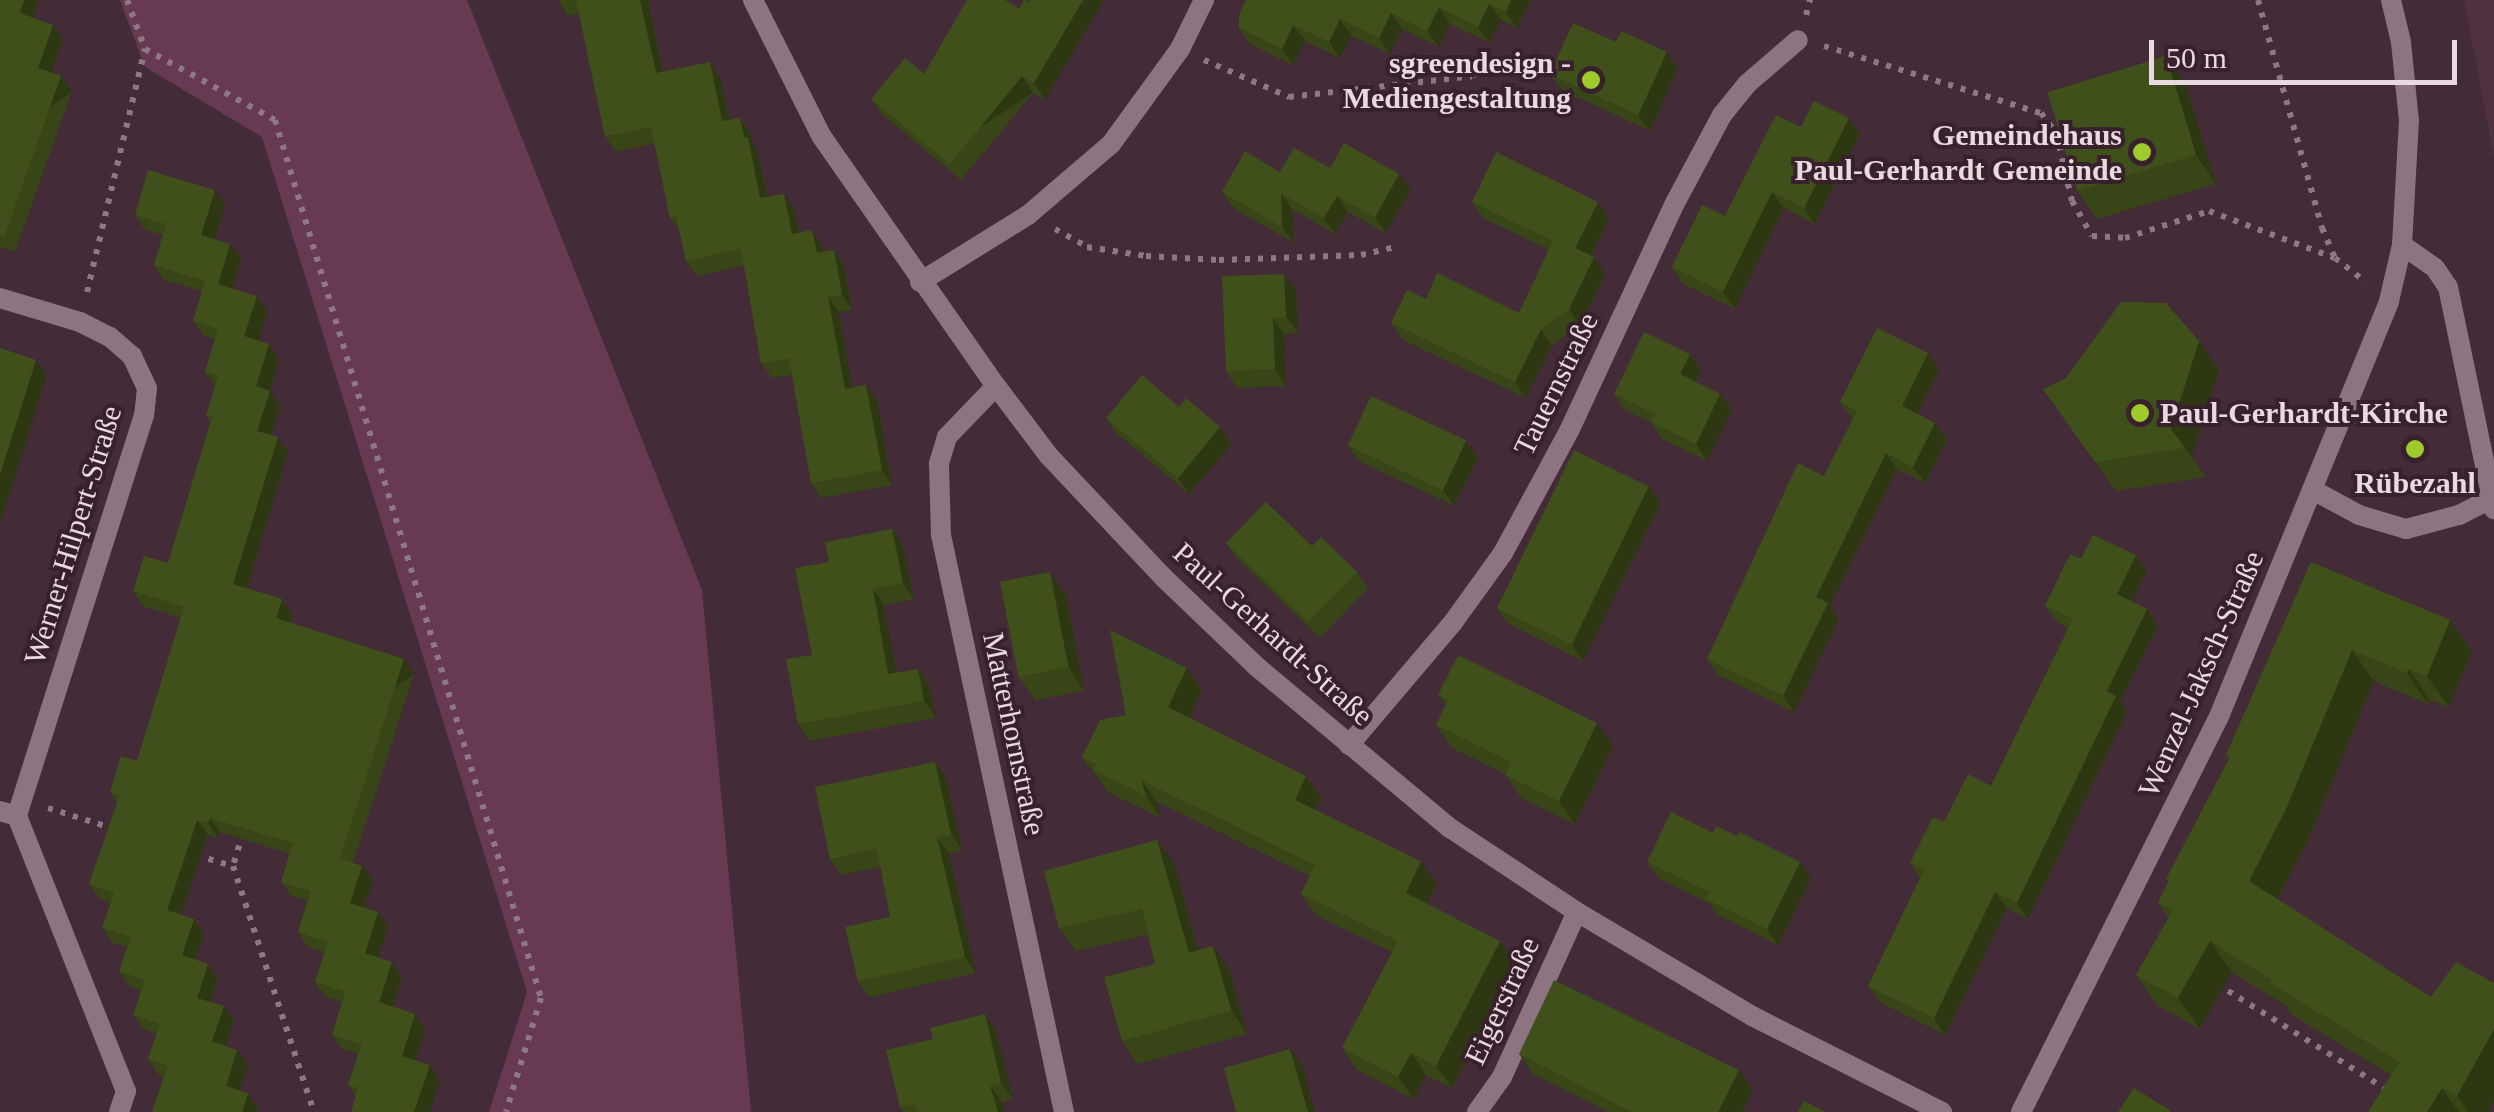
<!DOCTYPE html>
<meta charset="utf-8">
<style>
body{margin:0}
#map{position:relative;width:2494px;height:1112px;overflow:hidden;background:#432b37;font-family:"Times New Roman",serif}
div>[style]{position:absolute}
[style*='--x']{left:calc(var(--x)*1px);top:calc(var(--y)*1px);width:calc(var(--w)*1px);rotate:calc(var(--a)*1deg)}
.built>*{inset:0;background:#503141}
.green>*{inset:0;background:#673a52}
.path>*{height:6px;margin-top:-3px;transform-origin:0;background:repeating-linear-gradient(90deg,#8d7883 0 5px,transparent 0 13px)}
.service>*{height:20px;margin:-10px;padding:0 10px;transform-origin:10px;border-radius:10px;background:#8d7480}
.minor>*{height:20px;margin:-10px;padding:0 10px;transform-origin:10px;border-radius:10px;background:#8d7480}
.tertiary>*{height:20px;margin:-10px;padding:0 10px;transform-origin:10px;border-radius:10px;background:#8d7480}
.wall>*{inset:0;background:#374517}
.shaded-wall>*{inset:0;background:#2d3813;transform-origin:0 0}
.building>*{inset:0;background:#40501b;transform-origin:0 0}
.dots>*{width:28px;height:28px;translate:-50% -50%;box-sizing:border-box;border:5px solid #38212d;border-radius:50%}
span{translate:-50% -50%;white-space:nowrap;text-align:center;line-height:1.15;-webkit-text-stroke:8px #38212d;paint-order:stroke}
.poi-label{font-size:30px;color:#e9d9e1;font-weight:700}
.right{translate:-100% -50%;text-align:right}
.left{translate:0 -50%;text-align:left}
.street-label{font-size:30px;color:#e9d9e1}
.scale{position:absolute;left:2149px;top:40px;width:308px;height:45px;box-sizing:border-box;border:5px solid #e9d9e1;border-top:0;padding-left:12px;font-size:30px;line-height:35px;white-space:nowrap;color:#e9d9e1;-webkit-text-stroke:8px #38212d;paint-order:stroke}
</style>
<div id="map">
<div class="built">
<div style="clip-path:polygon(2464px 0,2494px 0,2494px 158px)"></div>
</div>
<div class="green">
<div style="clip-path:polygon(120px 0,467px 0,702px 590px,751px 1112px,489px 1112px,527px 992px,262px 137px,145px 67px)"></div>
</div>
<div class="path">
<div style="--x:127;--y:0;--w:52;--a:69.8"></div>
<div style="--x:145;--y:49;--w:148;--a:28.6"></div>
<div style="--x:275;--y:120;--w:917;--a:73.15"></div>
<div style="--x:541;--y:998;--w:119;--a:107.1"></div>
<div style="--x:2258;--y:0;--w:237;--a:74.3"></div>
<div style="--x:2322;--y:228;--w:33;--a:67"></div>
<div style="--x:2335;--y:258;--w:39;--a:38"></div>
<div style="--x:1806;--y:15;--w:16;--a:-75"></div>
<div style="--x:1824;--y:46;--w:227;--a:17.2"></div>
<div style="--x:2041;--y:113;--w:25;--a:53"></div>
<div style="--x:2056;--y:133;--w:70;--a:76.8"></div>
<div style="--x:2072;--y:201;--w:40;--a:60.3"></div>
<div style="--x:2092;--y:236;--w:33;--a:3"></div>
<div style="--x:2125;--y:238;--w:88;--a:-17.8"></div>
<div style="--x:2209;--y:211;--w:134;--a:20.5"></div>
<div style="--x:1204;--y:60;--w:93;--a:23.5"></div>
<div style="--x:1289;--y:97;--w:184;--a:-6.5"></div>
<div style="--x:1472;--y:76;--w:20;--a:-33"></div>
<div style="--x:1055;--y:229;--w:37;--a:29"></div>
<div style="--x:1087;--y:247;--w:60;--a:8.7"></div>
<div style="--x:1146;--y:256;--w:73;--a:3.1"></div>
<div style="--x:1219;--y:260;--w:142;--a:-2"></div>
<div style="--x:1361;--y:255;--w:37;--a:-13"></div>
<div style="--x:87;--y:292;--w:250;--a:-76.6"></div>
<div style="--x:48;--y:808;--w:67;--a:17.4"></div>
<div style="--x:243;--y:833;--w:34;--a:107"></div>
<div style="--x:233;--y:866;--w:259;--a:71.8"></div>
<div style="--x:196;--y:855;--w:39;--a:17"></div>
<div style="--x:2217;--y:984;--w:203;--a:31.9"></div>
</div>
<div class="service">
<div style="--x:2313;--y:490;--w:52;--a:28.5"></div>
<div style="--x:2359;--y:515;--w:49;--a:16.6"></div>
<div style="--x:2406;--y:529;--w:55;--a:-14.8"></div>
<div style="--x:2459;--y:515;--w:37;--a:-27"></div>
</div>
<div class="minor">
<div style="--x:753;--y:0;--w:153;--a:63.3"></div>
<div style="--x:822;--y:137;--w:304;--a:55.1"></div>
<div style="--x:996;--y:386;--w:88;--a:52.9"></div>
<div style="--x:1049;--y:456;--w:168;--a:46.7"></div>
<div style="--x:1164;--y:578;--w:127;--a:43.7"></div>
<div style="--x:1256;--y:666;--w:253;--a:39.9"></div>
<div style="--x:1450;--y:828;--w:152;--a:33.5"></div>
<div style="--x:1577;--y:912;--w:204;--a:30.7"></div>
<div style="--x:1752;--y:1016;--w:213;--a:26.8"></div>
<div style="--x:2402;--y:245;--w:40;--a:34.9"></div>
<div style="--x:2435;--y:268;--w:23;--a:56"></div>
<div style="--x:2448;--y:287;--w:227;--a:78.3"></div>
<div style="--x:920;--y:282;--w:127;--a:-31.8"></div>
<div style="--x:1028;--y:215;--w:109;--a:-40.5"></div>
<div style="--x:1111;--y:144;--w:117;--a:-54"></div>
<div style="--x:1180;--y:49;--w:55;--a:-63.9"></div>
<div style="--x:0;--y:298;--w:84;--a:16.7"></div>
<div style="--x:80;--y:322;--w:34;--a:27"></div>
<div style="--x:110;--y:337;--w:29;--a:41"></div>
<div style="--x:132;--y:356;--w:35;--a:65"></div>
<div style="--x:147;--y:388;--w:27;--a:96"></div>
<div style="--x:144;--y:415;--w:421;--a:107.6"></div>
<div style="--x:996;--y:386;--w:71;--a:133.9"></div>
<div style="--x:947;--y:437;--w:28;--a:107"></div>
<div style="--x:939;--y:464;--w:71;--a:88.4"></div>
<div style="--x:941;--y:535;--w:590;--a:77.97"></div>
<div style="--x:1349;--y:745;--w:162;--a:-49.7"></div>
<div style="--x:1454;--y:621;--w:84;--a:-54.2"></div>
<div style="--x:1503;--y:553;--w:141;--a:-61.6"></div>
<div style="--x:1570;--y:429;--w:249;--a:-65.1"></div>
<div style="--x:1675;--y:203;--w:100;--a:-61.9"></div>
<div style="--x:1722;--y:115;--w:40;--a:-51"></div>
<div style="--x:1747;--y:84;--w:67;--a:-40.8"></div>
<div style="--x:0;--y:811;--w:18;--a:16"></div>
<div style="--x:17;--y:816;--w:296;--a:68.4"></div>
<div style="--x:126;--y:1091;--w:22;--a:108"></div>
<div style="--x:1477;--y:1112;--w:43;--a:-54.5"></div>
<div style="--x:1502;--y:1077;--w:181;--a:-65.6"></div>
</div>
<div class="tertiary">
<div style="--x:2021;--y:1112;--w:445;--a:-63.4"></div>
<div style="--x:2220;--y:714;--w:446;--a:-67.7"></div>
<div style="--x:2389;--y:301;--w:57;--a:-76.9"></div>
<div style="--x:2402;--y:245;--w:124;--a:-86.8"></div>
<div style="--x:2409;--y:121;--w:79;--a:-95.8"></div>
<div style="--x:2401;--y:42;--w:43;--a:-103.4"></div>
</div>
<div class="wall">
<div style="clip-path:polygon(0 0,39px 0,33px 18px,53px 25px,63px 40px,52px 72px,61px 76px,72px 91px,15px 252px,0 247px)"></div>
<div style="clip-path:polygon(558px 0,648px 0,663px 72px,710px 62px,720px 77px,730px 120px,750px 133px,753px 144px,758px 153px,768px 197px,794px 209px,799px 233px,822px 246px,824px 252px,834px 250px,844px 265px,852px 310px,839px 312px,852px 387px,866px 385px,877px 400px,892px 485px,821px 498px,811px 483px,792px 375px,772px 378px,761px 363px,744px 266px,697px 276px,686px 261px,680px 231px,670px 218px,655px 143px,616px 152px,605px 136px,579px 13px,568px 16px)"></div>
<div style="clip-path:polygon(1005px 0,1045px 100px,1033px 93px,961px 180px,883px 115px,871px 99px,924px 74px)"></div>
<div style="clip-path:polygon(1531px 0,1517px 28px,1501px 20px,1490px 43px,1450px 24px,1439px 47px,1402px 29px,1390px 54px,1352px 36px,1340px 58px,1305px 41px,1293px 65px,1250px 44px,1239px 28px,1239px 15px)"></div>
<div style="clip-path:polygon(2166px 56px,2186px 85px,2216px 184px,2097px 219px,2077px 190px)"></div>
<div style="clip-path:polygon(1678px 68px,1650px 131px,1562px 90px,1550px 74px)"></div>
<div style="clip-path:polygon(1801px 127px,1860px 134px,1815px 224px,1784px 208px,1735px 309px,1683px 284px,1672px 267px,1725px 216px)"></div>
<div style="clip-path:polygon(1330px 168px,1411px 190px,1386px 233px,1348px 212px,1335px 234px,1292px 209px,1294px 243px,1233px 208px,1222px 192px,1280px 172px)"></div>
<div style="clip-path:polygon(1472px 202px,1609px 218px,1591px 256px,1594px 257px,1605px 274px,1580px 326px,1552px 345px,1526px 398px,1403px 340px,1391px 323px,1426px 299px,1519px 313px,1549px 250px,1483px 218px)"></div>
<div style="clip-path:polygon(225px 205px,214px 239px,241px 259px,232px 288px,267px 311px,258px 340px,279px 359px,270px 391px,280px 406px,271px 435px,288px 452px,247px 588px,282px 599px,292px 614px,290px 623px,404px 659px,414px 674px,353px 863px,373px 880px,364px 908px,378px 912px,388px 927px,378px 958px,392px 962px,402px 977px,393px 1007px,415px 1014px,425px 1029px,415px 1061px,440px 1080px,356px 1096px,348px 1085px,358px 1054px,342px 1049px,332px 1035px,342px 1002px,325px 997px,315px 982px,324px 952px,308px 947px,298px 932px,307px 901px,291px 896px,281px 882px,290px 854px,220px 832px,218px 838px,208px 835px,180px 915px,194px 919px,204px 934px,196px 959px,218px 978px,211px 1002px,224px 1006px,234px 1021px,225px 1046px,248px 1065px,239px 1090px,248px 1093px,258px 1108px,257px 1112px,152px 1112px,164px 1076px,158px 1074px,148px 1059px,157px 1034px,144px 1029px,133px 1015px,141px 990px,129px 986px,119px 971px,127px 947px,113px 943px,102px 928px,111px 903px,100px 899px,89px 884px,117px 803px,110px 792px,137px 761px,181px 618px,143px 606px,133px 591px,168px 563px,211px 422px,206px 416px,215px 386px,205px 372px,215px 340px,204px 336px,193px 321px,202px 291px,164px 280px,154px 265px,163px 235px,145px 230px,135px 215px)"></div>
<div style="clip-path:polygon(1296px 290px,1298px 333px,1284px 334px,1286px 386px,1237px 388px,1226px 371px)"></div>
<div style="clip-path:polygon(2199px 341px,2219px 370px,2192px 457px,2206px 477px,2116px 491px,2043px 389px)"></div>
<div style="clip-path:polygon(1928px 353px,1939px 370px,1917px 414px,1935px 423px,1947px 439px,1925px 483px,1897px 469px,1830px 606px,1839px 619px,1794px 712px,1718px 675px,1707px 659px,1824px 476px,1853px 419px,1840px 402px)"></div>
<div style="clip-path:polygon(1690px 354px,1701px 370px,1695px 382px,1720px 394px,1732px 410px,1707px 461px,1662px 439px,1651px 422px,1625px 410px,1614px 394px)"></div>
<div style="clip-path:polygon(1179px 407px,1232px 444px,1189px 494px,1117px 434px,1106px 418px)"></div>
<div style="clip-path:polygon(1347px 445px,1478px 457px,1454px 506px,1359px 461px)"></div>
<div style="clip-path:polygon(1649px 486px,1661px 503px,1583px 661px,1509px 624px,1497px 608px)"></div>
<div style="clip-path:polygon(892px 529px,903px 545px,914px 599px,884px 605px,897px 673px,918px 669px,929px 685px,936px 718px,809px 741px,798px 724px,829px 562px)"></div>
<div style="clip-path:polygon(1226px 543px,1312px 546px,1357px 572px,1368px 588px,1320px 638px,1238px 559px)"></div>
<div style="clip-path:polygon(2081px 559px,2147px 571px,2132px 602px,2147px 609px,2158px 625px,2120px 702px,2127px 712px,2028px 919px,2007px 908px,1945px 1035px,1879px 1002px,1868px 986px,1920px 878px,1910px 863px,1944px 822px,1991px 786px,2068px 628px,2057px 622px,2045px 606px)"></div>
<div style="clip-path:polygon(2311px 562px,2450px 620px,2472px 651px,2449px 707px,2430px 700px,2428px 704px,2374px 681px,2308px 840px,2278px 899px,2494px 1101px,2488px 1112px,2368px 1112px,2391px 1075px,2292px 1015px,2286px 1006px,2232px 972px,2200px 1029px,2158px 1006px,2136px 975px,2168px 918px,2158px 903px,2168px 882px,2166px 879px,2229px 759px,2226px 755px)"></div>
<div style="clip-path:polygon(1066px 595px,1084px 691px,1035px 700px,1018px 676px)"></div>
<div style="clip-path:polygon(1202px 690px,1189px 717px,1322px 798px,1316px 810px,1437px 884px,1427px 904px,1500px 941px,1516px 963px,1452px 1088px,1426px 1075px,1414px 1099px,1357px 1070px,1342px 1048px,1392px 952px,1317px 916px,1301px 894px,1310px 876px,1157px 802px,1161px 818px,1108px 792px,1082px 757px,1126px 715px)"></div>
<div style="clip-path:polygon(1438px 695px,1613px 746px,1575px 824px,1521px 798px,1505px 774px,1452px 748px,1436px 725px,1446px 705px)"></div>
<div style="clip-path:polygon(935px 762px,946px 778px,962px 850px,949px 853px,976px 973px,869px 997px,858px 981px,890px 917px,881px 867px,841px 875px,830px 859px)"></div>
<div style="clip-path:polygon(1647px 862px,1811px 878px,1778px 945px,1718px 915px,1709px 903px,1658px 878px)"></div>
<div style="clip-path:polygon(1174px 863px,1198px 950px,1229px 969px,1247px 1034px,1138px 1064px,1122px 1041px,1155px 964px,1148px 935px,1076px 951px,1059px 928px)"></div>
<div style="clip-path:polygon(996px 1031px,1013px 1099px,1002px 1102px,1004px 1112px,903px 1112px,900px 1107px)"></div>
<div style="clip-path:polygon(1519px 1054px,1753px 1090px,1742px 1112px,1608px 1112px,1533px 1074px)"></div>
</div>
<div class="shaded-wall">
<div style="clip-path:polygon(24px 0,39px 0,30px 27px,20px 13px)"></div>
<div style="clip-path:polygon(640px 0,648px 0,666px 89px,656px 73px)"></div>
<div style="clip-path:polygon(1083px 0,1104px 0,1045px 100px,1034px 83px)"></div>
<div style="clip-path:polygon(1511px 0,1531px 0,1517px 28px,1506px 12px)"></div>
<div style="clip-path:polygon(1489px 4px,1501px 20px,1490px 43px,1478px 27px)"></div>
<div style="clip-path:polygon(1439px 7px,1450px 24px,1439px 47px,1427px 31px)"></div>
<div style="clip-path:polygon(1391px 13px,1402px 29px,1390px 54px,1379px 38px)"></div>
<div style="clip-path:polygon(1340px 19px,1352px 36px,1340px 58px,1329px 42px)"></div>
<div style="clip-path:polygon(53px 25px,63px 40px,48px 83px,38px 68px)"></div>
<div style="clip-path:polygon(1293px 25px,1305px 41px,1293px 65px,1282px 49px)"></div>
<div style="clip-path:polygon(1667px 52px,1678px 68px,1650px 131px,1638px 115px)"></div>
<div style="clip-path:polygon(2166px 56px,2186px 85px,2216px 184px,2196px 155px)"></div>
<div style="clip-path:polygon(710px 62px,720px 77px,733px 136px,722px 121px)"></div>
<div style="left:61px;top:76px;width:19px;height:171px;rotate:54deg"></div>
<div style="left:1022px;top:76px;width:20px;height:114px;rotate:57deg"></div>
<div style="clip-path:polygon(740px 118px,750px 133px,753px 144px,758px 153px,771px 213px,760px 198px)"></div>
<div style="clip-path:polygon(1849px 118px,1860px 134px,1815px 224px,1804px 208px)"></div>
<div style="clip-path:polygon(1399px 174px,1411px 190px,1386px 233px,1375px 217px)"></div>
<div style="clip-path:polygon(215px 190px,225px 205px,211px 250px,201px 235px)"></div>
<div style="clip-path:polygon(1772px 192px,1784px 208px,1735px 309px,1723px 292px)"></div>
<div style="clip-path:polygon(1281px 193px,1292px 209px,1294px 243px,1282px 227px)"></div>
<div style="clip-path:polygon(784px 194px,794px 209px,803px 250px,792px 234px)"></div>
<div style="clip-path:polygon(1337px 196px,1348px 212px,1335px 234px,1324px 218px)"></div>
<div style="clip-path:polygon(1598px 202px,1609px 218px,1586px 265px,1575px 248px)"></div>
<div style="clip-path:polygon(812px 230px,822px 246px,827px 268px,817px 253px)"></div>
<div style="clip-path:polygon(230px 244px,241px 259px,229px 299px,218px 284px)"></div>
<div style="clip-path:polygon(834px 250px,844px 265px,852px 310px,842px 295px)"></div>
<div style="clip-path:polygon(1594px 257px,1605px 274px,1580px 326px,1569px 309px)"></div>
<div style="clip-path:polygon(1284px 274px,1296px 290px,1298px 333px,1286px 317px)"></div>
<div style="clip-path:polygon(257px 296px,267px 311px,255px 351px,244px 336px)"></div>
<div style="clip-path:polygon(828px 297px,839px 312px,855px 404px,845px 389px)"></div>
<div style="clip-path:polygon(1273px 318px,1284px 334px,1286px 386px,1275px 369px)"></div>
<div style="clip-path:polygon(1541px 329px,1552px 345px,1526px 398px,1515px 382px)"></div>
<div style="clip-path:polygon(2199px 341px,2219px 370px,2192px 457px,2171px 429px)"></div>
<div style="clip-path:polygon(269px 344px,279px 359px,270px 391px,280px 406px,268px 446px,257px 431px,256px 386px)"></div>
<div style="clip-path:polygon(1928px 353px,1939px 370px,1913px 422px,1902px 406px)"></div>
<div style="clip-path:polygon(1690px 354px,1701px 370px,1691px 390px,1680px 374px)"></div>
<div style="clip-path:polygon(36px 360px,47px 375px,0 524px,0 475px)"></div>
<div style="clip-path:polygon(866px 385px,877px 400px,892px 485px,882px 470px)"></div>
<div style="clip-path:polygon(1720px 394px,1732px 410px,1707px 461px,1696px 444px)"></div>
<div style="clip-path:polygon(1935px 423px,1947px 439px,1925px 483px,1913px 467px)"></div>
<div style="clip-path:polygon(1220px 427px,1232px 444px,1189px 494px,1178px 478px)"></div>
<div style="clip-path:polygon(278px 437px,288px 452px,244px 598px,233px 584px)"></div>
<div style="clip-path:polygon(1466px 441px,1478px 457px,1454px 506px,1443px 490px)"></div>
<div style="clip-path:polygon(1886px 453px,1897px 469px,1830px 606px,1839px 619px,1794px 712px,1783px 696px,1816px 597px)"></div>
<div style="clip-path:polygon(1649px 486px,1661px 503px,1583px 661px,1572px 645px)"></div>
<div style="clip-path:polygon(892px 529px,903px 545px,914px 599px,903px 583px)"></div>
<div style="clip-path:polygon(2136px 555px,2147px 571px,2128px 610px,2117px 594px)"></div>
<div style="clip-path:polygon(1050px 572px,1066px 595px,1084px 691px,1068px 667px)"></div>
<div style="clip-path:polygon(873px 589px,884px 605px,900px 690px,888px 674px)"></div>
<div style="clip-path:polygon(282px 599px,292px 614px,286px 633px,276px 618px)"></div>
<div style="clip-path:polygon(2147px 609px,2158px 625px,2120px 702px,2127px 712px,2028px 919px,2017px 903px,2107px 691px)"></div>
<div style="clip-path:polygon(2450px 620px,2472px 651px,2449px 707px,2427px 676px)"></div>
<div style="clip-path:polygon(2352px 650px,2374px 681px,2308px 840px,2271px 912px,2249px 881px)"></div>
<div style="left:404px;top:659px;width:18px;height:209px;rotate:56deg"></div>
<div style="clip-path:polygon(1187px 668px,1202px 690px,1183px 729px,1168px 707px)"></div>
<div style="clip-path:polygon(918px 669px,929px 685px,936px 718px,924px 701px)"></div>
<div style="left:2409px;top:669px;width:37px;height:4px;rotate:56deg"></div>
<div style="clip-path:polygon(1597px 723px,1613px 746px,1575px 824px,1559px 801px)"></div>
<div style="clip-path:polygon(935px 762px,946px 778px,962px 850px,951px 834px)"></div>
<div style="clip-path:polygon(1306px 776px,1322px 798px,1310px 822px,1295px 800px)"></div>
<div style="clip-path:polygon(1141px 780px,1157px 802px,1161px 818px,1146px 796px)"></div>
<div style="clip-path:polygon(210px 818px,220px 832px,218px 838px,208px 823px)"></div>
<div style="clip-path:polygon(197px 820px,208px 835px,177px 925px,167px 910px)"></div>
<div style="clip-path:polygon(937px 837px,949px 853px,976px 973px,965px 957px)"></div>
<div style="clip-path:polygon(1157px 840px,1174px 863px,1205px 976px,1189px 953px)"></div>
<div style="clip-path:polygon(1421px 861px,1437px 884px,1421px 915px,1406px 893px)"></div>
<div style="clip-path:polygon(1800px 862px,1811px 878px,1778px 945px,1767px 929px)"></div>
<div style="clip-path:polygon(362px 866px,373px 880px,361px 918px,350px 903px)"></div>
<div style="clip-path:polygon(1995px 892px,2007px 908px,1945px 1035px,1934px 1018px)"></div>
<div style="clip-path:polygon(378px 912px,388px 927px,375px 968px,365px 953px)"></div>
<div style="clip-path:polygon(194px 919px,204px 934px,192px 969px,182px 955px)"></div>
<div style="clip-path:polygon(1500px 941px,1516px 963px,1452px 1088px,1436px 1066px)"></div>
<div style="clip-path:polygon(2210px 941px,2232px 972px,2200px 1029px,2178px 998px)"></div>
<div style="clip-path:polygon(1213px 946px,1229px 969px,1247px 1034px,1231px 1010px)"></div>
<div style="clip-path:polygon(392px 962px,402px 977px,389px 1017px,379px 1002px)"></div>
<div style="clip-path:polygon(208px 964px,218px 978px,207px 1012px,197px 998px)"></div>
<div style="clip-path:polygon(224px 1006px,234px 1021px,222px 1056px,212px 1041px)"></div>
<div style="clip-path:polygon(415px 1014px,425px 1029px,412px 1071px,402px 1056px)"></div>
<div style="clip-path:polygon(985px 1014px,996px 1031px,1013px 1099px,1001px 1083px)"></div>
<div style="clip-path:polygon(2494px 1029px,2494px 1101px,2488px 1112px,2468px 1112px,2457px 1096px)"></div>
<div style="clip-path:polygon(1290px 1049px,1302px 1065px,1315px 1112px,1308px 1112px)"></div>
<div style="clip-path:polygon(237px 1050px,248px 1065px,236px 1100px,226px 1086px)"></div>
<div style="clip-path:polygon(1411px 1053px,1426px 1075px,1414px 1099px,1398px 1077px)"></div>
<div style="clip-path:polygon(430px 1065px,440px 1080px,430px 1112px,414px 1112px)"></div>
<div style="clip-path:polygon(1739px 1070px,1753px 1090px,1742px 1112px,1718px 1112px)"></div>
<div style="clip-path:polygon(990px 1086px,1002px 1102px,1004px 1112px,998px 1112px)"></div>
<div style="clip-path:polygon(2442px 1088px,2459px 1112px,2427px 1112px)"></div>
<div style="clip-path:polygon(248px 1093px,258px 1108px,257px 1112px,242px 1112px)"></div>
</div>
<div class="building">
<div style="clip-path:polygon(0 0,24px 0,20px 13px,53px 25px,38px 68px,61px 76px,4px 237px,0 235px)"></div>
<div style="clip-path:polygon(576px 0,640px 0,656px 73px,710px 62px,722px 121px,740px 118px,744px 138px,748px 137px,760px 198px,784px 194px,792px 234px,812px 230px,817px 253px,834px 250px,842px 295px,828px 297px,845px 389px,866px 385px,882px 470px,811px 483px,789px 358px,761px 363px,741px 249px,686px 261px,676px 216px,670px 218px,651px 127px,605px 136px)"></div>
<div style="clip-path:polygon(967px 0,1005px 0,1019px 9px,1024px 0,1028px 2px,1029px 0,1083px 0,1034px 83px,1022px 76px,950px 164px,871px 99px,905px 58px,924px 74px)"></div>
<div style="clip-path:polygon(1246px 0,1511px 0,1506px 12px,1489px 4px,1478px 27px,1439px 7px,1427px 31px,1391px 13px,1379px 38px,1340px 19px,1329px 42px,1293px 25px,1282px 49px,1239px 28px,1239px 15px)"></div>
<div style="clip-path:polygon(1573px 23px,1616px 42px,1621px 31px,1667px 52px,1638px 115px,1550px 74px)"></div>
<div style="left:2166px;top:56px;width:103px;height:124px;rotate:73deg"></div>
<div style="clip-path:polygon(1814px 101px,1849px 118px,1804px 208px,1772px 192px,1723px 292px,1672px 267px,1702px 205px,1725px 216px,1776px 115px,1801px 127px)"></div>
<div style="clip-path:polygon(1344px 143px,1399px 174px,1375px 217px,1337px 196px,1324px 218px,1281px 193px,1282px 227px,1222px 192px,1245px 151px,1280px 172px,1294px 148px,1330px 168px)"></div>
<div style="clip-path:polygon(1496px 152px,1598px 202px,1575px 248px,1594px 257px,1569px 309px,1541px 329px,1515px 382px,1391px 323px,1407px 290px,1426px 299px,1437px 273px,1519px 313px,1553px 241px,1472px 202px)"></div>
<div style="clip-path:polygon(148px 170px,215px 190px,201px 235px,230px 244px,218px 284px,257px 296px,244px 336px,269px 344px,256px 386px,270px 391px,257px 431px,278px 437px,233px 584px,282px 599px,276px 618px,404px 659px,340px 858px,362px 866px,350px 903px,378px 912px,365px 953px,392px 962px,379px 1002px,415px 1014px,402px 1056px,430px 1065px,414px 1112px,351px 1112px,358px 1088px,348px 1085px,362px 1044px,332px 1035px,345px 992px,315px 982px,328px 942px,298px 932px,311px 891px,281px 882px,293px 843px,210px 818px,208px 823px,197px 820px,167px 910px,194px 919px,182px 955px,208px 964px,197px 998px,224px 1006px,212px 1041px,237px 1050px,226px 1086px,248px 1093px,242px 1112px,152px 1112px,168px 1066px,148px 1059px,160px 1024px,133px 1015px,145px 980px,119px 971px,131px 937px,102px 928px,114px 893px,89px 884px,120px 795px,110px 792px,121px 756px,137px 761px,184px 607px,133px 591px,144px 556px,168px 563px,212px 417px,206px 416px,218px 376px,205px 372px,218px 329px,193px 321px,205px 281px,154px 265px,166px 224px,135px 215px)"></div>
<div style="clip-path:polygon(1284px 274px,1286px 317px,1273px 318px,1275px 369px,1226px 371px,1222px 276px)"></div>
<div style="clip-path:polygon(2121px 302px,2166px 303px,2199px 341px,2171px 429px,2185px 448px,2095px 462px,2043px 389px,2066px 378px)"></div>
<div style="clip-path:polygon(1877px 328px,1928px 353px,1902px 406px,1935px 423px,1913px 467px,1886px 453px,1816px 597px,1828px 603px,1783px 696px,1707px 659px,1798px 463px,1824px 476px,1857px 411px,1840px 402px)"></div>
<div style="clip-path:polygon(1644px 332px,1690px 354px,1680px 374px,1720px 394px,1696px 444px,1651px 422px,1655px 414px,1614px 394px)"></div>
<div style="clip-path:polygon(0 348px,36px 360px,0 475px)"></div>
<div style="clip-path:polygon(1142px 375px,1179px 407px,1186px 398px,1220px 427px,1178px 478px,1106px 418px)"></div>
<div style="left:1371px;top:396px;width:105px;height:55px;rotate:25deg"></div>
<div style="left:1574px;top:450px;width:83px;height:176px;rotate:26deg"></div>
<div style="clip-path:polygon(1266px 502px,1312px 546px,1321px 537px,1357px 572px,1308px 622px,1226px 543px)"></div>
<div style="clip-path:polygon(892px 529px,903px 583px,873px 589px,888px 674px,918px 669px,924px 701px,798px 724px,786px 659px,812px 655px,795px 568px,829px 562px,825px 542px)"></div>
<div style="clip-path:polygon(2093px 535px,2136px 555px,2117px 594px,2147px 609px,2107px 691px,2116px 696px,2017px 903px,1995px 892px,1934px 1018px,1868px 986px,1924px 870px,1910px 863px,1933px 817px,1944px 822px,1968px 774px,1991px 786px,2073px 619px,2045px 606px,2070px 554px,2081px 559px)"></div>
<div style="clip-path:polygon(2311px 562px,2450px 620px,2427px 676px,2409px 669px,2407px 673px,2352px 650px,2286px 809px,2249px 881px,2431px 997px,2456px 962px,2494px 983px,2494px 1029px,2457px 1096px,2442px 1088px,2427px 1112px,2368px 1112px,2400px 1062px,2270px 983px,2272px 980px,2210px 941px,2178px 998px,2136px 975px,2173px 910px,2158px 903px,2169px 880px,2166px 879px,2230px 757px,2226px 755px)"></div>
<div style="left:1050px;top:572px;width:97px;height:51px;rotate:79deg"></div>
<div style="clip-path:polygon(1110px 630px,1187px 668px,1168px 707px,1306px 776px,1295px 800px,1421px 861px,1406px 893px,1500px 941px,1436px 1066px,1411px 1053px,1398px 1077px,1342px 1048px,1398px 941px,1301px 894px,1315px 865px,1141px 780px,1146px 796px,1093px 770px,1096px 764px,1082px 757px,1100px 720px,1126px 715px)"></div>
<div style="clip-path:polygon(1458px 655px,1597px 723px,1559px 801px,1505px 775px,1511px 762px,1436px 725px,1448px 700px,1438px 695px)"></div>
<div style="clip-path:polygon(935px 762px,951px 834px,937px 837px,965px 957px,858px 981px,845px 927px,890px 917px,877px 849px,830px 859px,815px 787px)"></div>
<div style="clip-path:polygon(1671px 812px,1713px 833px,1716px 826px,1737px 836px,1739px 832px,1800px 862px,1767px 929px,1706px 899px,1710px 892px,1647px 862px)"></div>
<div style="clip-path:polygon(1157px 840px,1189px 953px,1213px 946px,1231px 1010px,1122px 1041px,1104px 977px,1155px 964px,1142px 909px,1059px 928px,1044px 871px)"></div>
<div style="clip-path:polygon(1554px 980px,1739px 1070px,1718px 1112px,1632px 1112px,1519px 1054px)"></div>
<div style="clip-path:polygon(985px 1014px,1001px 1083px,990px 1086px,998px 1112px,917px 1112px,914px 1104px,900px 1107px,886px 1050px,933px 1039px,930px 1028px)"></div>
<div style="clip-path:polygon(1290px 1049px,1308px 1112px,1236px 1112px,1224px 1068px)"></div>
<div style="clip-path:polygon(2134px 1088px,2171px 1111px,2170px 1112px,2118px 1112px)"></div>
<div style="clip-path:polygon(1804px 1101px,1825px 1112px,1798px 1112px)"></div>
</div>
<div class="dots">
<div style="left:1591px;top:80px;background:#9fca2c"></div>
<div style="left:2142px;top:152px;background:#9fca2c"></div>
<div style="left:2140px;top:413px;background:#9fca2c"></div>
<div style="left:2415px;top:449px;background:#9fca2c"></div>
</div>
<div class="poi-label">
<span class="right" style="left:1571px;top:80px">sgreendesign -<br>Mediengestaltung</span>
<span class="right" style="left:2122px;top:152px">Gemeindehaus<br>Paul-Gerhardt Gemeinde</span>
<span class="left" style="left:2160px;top:413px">Paul-Gerhardt-Kirche</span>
<span style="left:2415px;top:483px">Rübezahl</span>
</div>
<div class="street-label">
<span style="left:1556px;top:384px;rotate:-64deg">Tauernstraße</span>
<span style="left:73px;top:535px;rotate:-73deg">Werner-Hilpert-Straße</span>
<span style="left:1273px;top:634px;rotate:42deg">Paul-Gerhardt-Straße</span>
<span style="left:2201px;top:674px;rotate:-66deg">Wenzel-Jaksch-Straße</span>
<span style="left:1014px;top:734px;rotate:78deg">Matterhornstraße</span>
<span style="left:1502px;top:1001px;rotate:-65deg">Eigerstraße</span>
</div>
<div class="scale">50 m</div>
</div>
